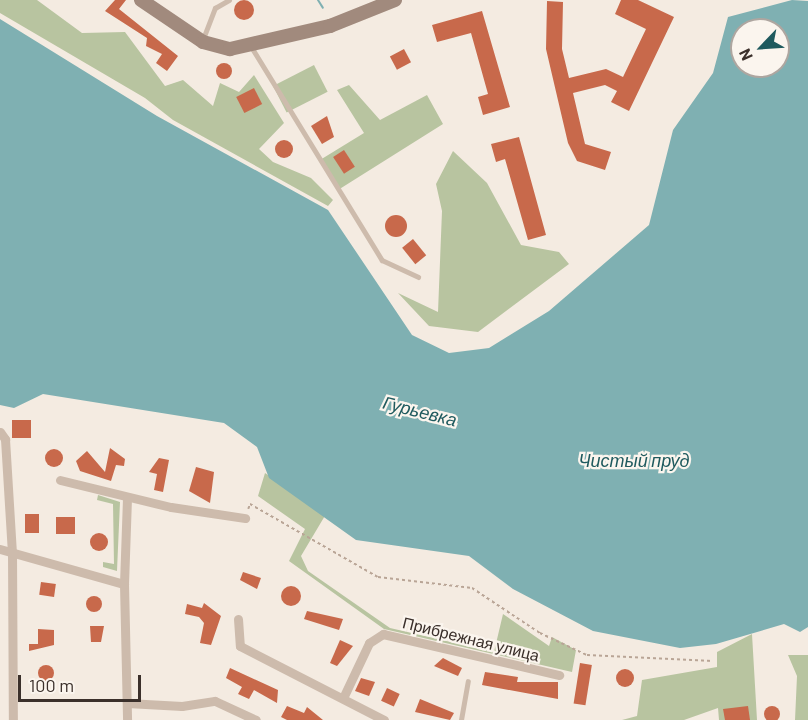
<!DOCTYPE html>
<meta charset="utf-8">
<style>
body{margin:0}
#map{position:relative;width:808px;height:720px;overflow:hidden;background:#f4ebe1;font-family:Barlow,sans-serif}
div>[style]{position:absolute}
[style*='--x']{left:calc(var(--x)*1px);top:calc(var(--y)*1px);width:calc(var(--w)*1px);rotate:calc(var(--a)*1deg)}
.green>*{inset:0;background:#b8c4a0;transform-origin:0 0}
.water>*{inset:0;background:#7fb0b2}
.stream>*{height:2px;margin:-1px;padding:0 1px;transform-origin:1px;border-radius:1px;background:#7fb0b2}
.building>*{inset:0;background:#c8694b;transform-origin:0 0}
.round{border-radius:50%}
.path>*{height:1.5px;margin-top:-0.75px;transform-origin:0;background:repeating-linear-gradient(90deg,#b9a596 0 3px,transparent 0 6px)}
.service>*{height:4.5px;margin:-2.25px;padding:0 2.25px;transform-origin:2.25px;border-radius:2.25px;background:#cdbbac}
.minor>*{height:9px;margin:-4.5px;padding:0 4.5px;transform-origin:4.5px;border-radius:4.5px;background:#cdbbac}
.secondary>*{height:14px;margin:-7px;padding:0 7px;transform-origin:7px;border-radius:7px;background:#a18a7d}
span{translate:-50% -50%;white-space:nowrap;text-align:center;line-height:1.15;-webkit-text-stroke:4.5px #fbf5ee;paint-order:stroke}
.street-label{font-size:16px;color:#3b302b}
.water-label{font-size:18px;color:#1f5a5e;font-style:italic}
.north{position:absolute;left:730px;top:18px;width:60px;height:60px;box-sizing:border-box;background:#fbf5ee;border:2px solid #aea6a0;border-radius:50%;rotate:245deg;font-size:16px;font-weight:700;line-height:24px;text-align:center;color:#3b302b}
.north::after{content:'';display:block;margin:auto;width:21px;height:27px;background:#1f5a5e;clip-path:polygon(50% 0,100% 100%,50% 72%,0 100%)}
.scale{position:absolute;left:18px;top:675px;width:123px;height:27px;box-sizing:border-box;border:3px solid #3b302b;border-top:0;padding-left:8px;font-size:18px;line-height:21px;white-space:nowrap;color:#3b302b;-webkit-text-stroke:4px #fbf5ee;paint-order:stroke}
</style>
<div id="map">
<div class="green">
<div style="clip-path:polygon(0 0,37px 0,82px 33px,125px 32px,165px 86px,183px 80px,213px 106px,220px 83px,239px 92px,254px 75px,284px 123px,259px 149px,273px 162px,311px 178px,333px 200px,328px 206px,173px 120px,145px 98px,0 13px)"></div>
<div style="left:314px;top:65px;width:30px;height:46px;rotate:63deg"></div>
<div style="clip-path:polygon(349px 85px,380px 120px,427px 95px,443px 124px,338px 190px,320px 160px,364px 133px,337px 90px)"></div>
<div style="clip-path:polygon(453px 151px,487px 183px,521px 245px,559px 252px,569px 264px,478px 332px,429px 326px,398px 293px,438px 312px,442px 211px,436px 184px)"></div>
<div style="clip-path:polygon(265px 473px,326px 514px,301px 556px,308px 571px,390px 628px,494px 652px,503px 614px,549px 646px,552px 637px,576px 650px,572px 672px,384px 629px,289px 561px,305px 529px,258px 496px)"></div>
<div style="clip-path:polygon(98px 495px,120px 502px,117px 571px,103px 567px,103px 562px,114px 564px,113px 504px,97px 500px)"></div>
<div style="clip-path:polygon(752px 634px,757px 720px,719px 720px,718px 708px,684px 720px,622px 720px,637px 716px,642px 680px,717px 667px,717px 652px)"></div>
<div style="clip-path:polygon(788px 655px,808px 655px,808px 720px,795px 720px,797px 676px)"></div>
</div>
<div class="water">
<div style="clip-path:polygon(evenodd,792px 0,808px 1px,808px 627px,800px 632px,784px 624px,716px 644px,680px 648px,593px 631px,513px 589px,469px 556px,356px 540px,269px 478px,257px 447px,224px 423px,43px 394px,14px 408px,0 405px,0 19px,157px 116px,328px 210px,412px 335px,449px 353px,489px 348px,549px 311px,649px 225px,673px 130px,713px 73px,728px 17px,792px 0,742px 30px,778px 30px,778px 66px,742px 66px,742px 30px)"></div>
</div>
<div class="stream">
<div style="--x:318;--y:0;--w:9;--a:58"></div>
</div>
<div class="building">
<div style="clip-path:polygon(115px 0,126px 0,119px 9px,178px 56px,167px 71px,156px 63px,162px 54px,146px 46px,147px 38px,105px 11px)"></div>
<div style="clip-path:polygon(621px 0,638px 0,674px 17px,629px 111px,611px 102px,617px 91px,605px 85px,573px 93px,585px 144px,611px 152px,605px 170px,577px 161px,568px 143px,546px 49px,547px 1px,563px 2px,562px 49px,569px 78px,606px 69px,623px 77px,646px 29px,615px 14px)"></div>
<div class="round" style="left:234px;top:0;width:20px;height:20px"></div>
<div style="clip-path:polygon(482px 11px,510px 107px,483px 115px,478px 97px,488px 94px,471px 33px,437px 42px,432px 25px)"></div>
<div style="left:404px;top:49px;width:15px;height:16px;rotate:62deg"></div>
<div class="round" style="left:216px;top:63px;width:16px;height:16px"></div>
<div style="left:254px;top:88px;width:18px;height:20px;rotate:63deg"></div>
<div style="clip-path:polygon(327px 116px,334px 137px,322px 144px,311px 126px)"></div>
<div style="clip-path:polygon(519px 137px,546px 235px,528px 240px,505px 159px,496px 162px,491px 144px)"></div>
<div class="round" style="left:275px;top:140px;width:18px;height:18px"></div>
<div style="left:344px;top:150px;width:20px;height:13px;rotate:57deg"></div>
<div class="round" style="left:385px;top:215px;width:22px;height:22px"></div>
<div style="left:413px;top:239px;width:21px;height:14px;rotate:51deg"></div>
<div style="left:31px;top:420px;width:18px;height:19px;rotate:90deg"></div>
<div style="clip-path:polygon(110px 448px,125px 459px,124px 466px,116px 465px,111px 481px,80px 471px,76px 461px,87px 451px,105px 472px)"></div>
<div class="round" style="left:45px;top:449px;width:18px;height:18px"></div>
<div style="clip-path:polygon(159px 458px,169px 460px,163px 492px,154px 490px,157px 474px,149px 472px)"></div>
<div style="clip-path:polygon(196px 467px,214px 472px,210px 503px,189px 491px)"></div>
<div style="left:25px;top:514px;width:14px;height:19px"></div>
<div style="left:56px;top:517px;width:19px;height:17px"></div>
<div class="round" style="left:90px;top:533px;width:18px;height:18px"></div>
<div style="clip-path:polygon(243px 572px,261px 578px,257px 589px,240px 580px)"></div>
<div style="left:41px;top:582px;width:15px;height:13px;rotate:8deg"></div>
<div class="round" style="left:281px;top:586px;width:20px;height:20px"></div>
<div class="round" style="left:86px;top:596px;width:16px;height:16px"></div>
<div style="clip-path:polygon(204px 603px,221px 616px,211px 645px,200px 643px,204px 623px,199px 617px,185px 614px,187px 604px,202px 608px)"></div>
<div style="clip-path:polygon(307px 611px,343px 619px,339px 630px,304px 619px)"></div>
<div style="clip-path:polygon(90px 626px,104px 626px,101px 642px,91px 642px)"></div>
<div style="clip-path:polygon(38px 629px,54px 630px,54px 645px,29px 651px,29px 644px,38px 644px)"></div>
<div style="clip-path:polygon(340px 640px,353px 646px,337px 666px,330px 663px)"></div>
<div style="clip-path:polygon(443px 658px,462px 668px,458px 676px,434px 666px)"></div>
<div style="left:580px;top:663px;width:12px;height:41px;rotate:9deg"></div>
<div class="round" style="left:38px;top:665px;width:16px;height:16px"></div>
<div style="clip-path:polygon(230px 668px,278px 690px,277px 703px,254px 690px,249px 699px,238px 694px,242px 687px,226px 678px)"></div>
<div class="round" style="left:616px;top:669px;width:18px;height:18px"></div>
<div style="clip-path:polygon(485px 672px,518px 677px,517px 682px,558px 682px,558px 699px,482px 685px)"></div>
<div style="clip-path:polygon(361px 678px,375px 682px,369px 696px,355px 691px)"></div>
<div style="left:387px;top:688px;width:14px;height:14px;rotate:25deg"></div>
<div style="clip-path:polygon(420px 699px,454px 713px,450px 720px,415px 712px)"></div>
<div style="clip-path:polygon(287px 706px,304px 713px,307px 707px,323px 720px,287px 720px,281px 717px)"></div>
<div style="clip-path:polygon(748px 706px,750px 720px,725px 720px,723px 709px)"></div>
<div class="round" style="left:764px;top:706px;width:16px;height:16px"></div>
</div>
<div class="path">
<div style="--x:248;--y:509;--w:5;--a:-68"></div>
<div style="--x:250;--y:504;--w:147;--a:29.7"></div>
<div style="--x:378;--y:577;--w:95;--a:6.7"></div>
<div style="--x:472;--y:588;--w:82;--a:33.5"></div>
<div style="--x:540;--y:633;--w:52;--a:25.1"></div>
<div style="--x:587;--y:655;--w:126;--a:2.7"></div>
</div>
<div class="service">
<div style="--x:203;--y:39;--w:33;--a:-69"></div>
<div style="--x:215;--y:8;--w:16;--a:-30"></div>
<div style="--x:251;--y:46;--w:251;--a:58.5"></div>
<div style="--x:382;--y:260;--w:40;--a:25"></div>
<div style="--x:461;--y:720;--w:39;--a:-80"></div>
</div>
<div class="minor">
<div style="--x:0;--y:432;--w:9;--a:54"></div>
<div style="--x:5;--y:439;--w:114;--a:86.5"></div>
<div style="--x:12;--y:553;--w:167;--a:89.7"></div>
<div style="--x:60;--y:480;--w:114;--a:13.7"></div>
<div style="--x:171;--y:507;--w:75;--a:8.5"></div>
<div style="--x:0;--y:549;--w:129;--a:15.8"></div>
<div style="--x:124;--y:584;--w:136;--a:88.7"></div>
<div style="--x:124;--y:584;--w:87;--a:-88"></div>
<div style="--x:238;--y:619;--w:27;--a:86"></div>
<div style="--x:240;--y:646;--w:162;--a:27.2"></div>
<div style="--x:343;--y:698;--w:61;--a:-64.7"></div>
<div style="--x:369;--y:643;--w:17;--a:-33"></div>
<div style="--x:383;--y:634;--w:181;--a:13.1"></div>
<div style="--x:127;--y:703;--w:55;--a:3.1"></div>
<div style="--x:182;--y:706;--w:33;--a:-9"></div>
<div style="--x:215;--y:701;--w:45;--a:24.9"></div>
</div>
<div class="secondary">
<div style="--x:141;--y:0;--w:75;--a:34.1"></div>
<div style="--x:203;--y:42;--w:28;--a:15"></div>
<div style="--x:230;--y:49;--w:103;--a:-13"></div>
<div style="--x:330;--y:26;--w:70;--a:-21.8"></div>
</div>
<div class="street-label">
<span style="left:471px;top:639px;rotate:14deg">Прибрежная улица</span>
</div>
<div class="water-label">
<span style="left:420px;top:411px;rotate:14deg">Гурьевка</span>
<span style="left:634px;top:460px">Чистый пруд</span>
</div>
<div class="north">N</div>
<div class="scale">100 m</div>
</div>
